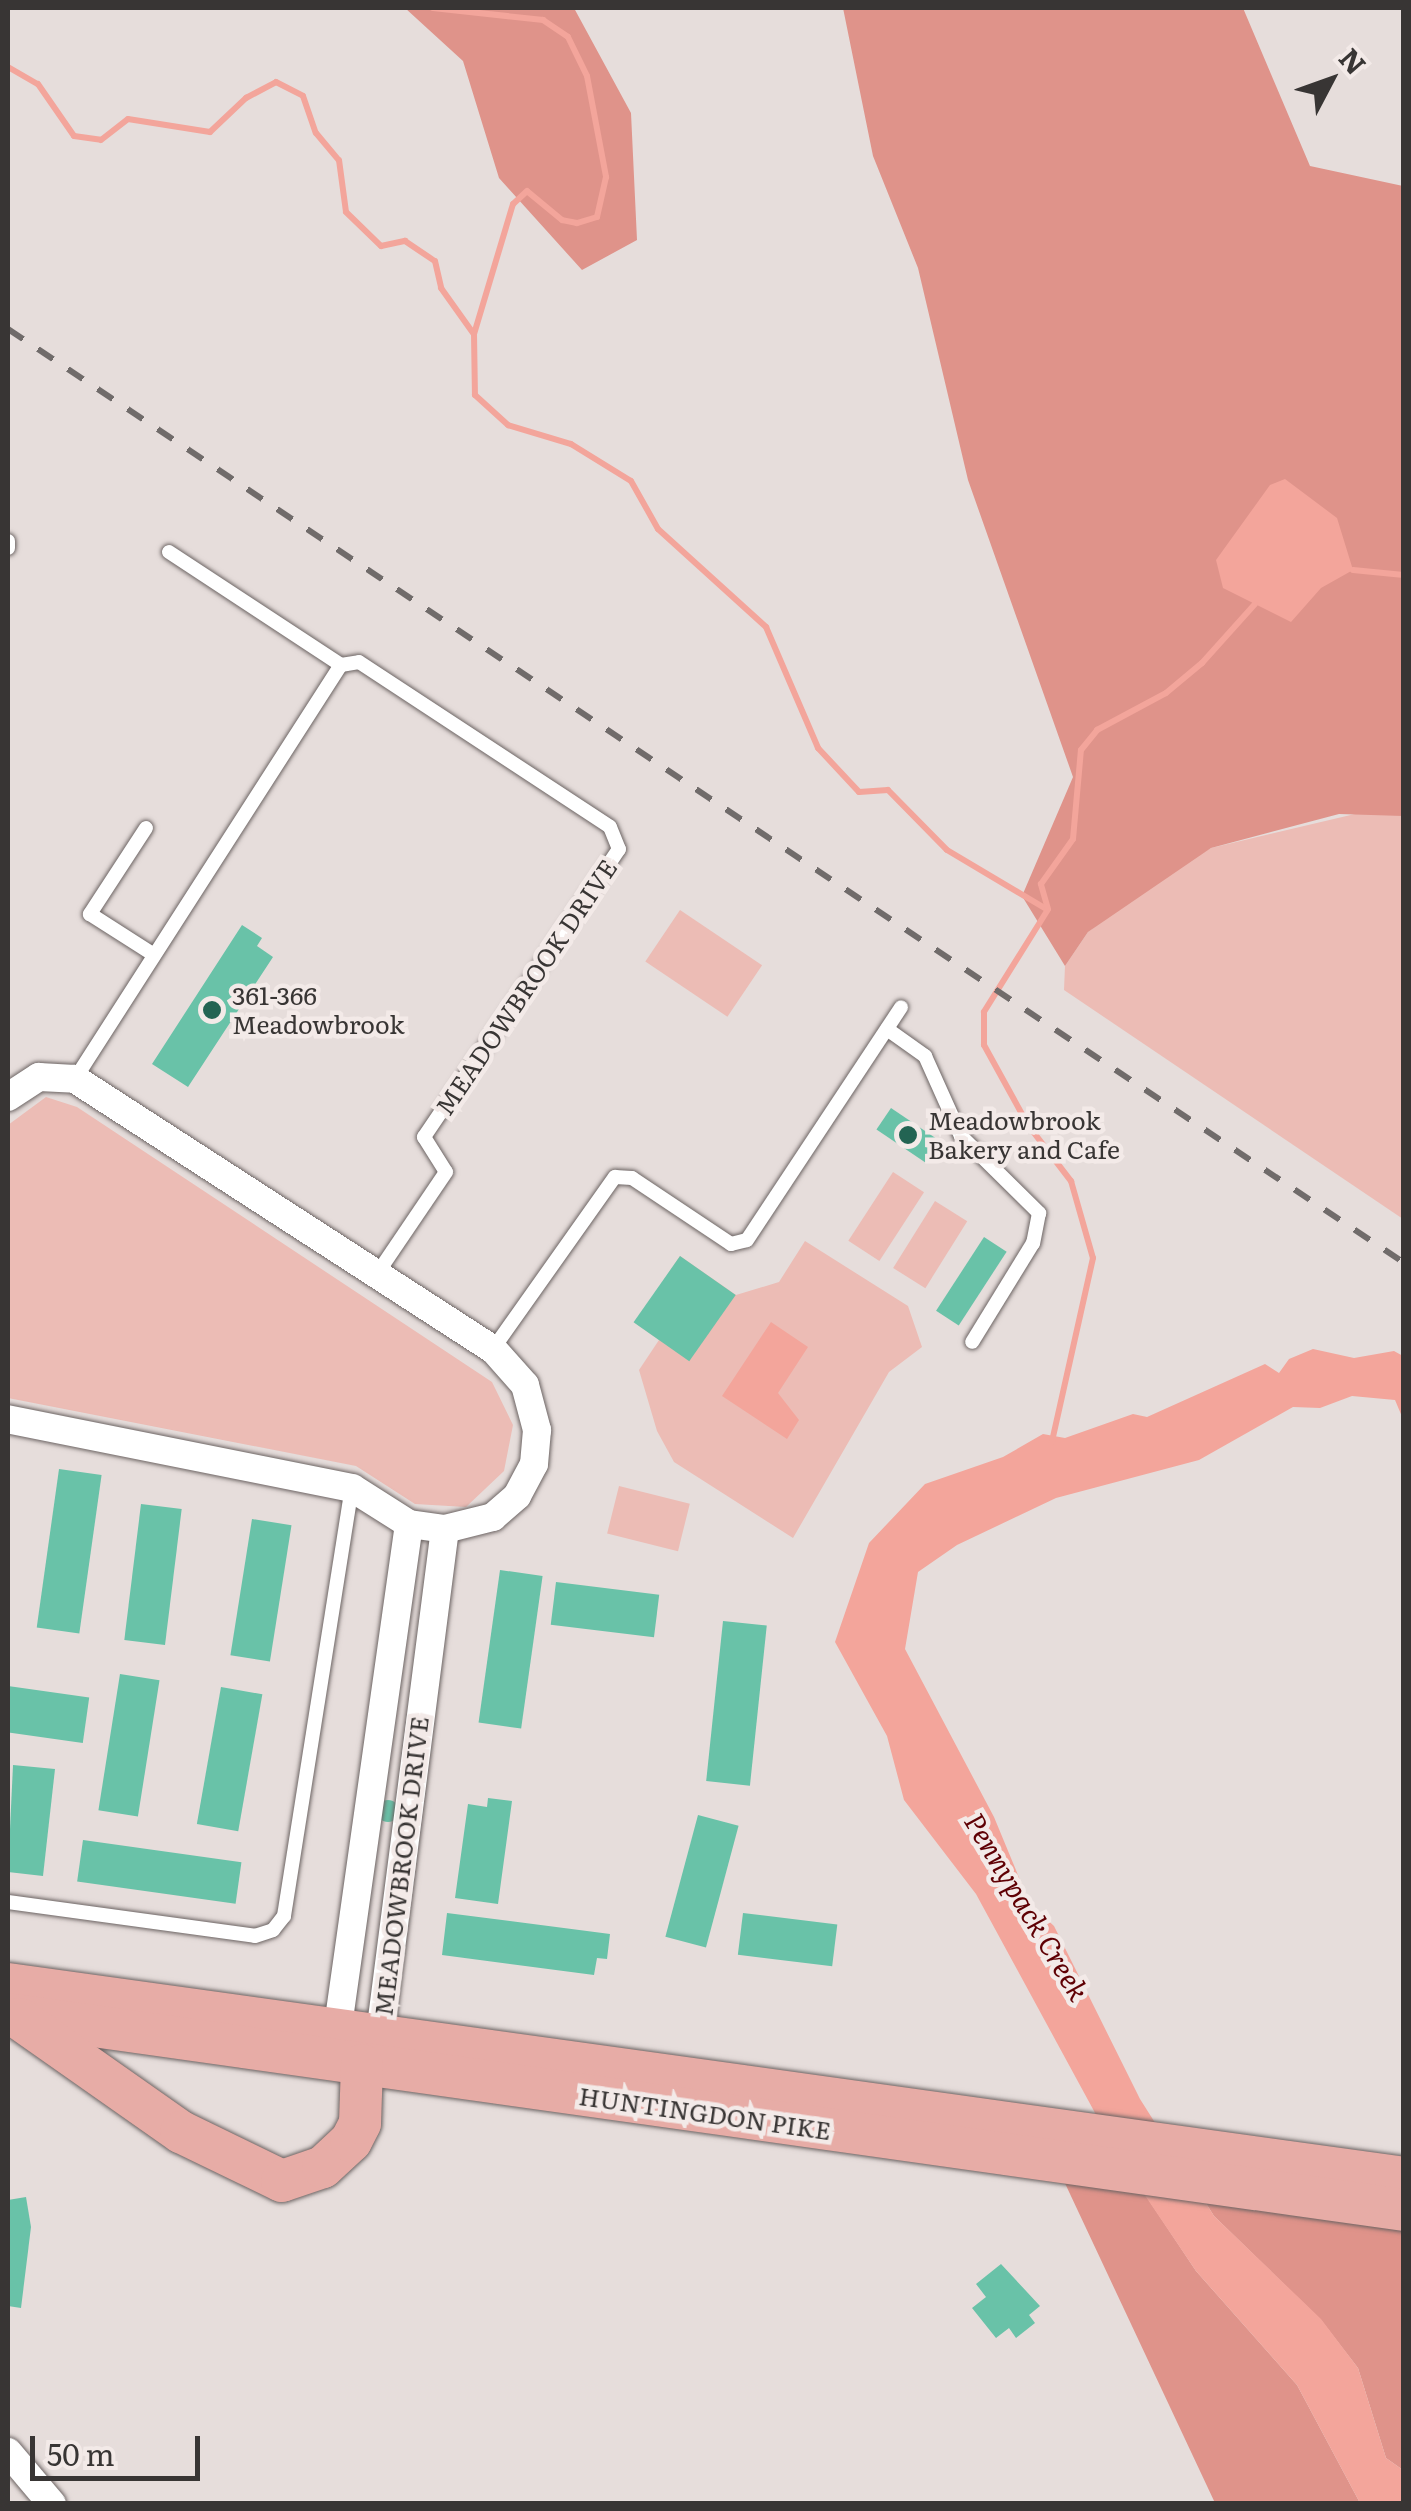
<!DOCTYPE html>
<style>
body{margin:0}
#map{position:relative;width:1411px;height:2511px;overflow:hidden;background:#e6dddb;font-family:Literata,serif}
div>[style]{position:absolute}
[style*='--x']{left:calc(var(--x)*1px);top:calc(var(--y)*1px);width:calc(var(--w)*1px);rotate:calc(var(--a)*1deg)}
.green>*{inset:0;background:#ecbcb5;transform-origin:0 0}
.forest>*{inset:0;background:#df938a}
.water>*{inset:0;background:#f3a59b}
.stream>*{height:6px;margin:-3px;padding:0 3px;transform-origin:3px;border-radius:3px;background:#f3a59b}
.building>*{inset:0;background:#69c2a8;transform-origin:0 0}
.round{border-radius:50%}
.roads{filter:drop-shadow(0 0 2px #6c6463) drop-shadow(0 0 2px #6c6463)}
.service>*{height:14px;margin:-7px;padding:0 7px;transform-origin:7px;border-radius:7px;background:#fff}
.minor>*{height:28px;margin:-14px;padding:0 14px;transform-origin:14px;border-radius:14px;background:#fff}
.primary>*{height:42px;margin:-21px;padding:0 21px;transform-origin:21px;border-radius:21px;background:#e7aca6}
.rail>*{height:6px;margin-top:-3px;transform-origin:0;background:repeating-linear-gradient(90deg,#706b6a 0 18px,transparent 0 36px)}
.dots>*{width:28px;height:28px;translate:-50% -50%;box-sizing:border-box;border:5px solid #f3eae8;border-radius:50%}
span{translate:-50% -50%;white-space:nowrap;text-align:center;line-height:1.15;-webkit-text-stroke:9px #f3eae8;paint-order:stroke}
.street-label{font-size:25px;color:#383534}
.poi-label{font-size:25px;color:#383534}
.left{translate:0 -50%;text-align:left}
.water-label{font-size:28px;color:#5f0004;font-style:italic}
.frame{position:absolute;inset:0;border:10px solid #383534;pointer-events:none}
.north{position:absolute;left:1281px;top:30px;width:100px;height:100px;-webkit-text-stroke:8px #f3eae8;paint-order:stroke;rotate:49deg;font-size:28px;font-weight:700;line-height:40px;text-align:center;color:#383534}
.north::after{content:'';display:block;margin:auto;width:35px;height:45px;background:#383534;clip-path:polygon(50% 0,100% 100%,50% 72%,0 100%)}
.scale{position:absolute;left:30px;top:2436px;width:170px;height:45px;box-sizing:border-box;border:5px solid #383534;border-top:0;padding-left:12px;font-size:30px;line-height:35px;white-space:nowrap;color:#383534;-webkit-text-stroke:8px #f3eae8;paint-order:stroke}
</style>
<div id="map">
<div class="green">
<div style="clip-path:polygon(1372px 810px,1403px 816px,1403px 1219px,1064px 990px,1065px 966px,1088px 932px,1165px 874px,1211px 848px)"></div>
<div style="left:680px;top:910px;width:99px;height:62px;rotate:34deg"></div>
<div style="clip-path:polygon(46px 1097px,77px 1107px,492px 1382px,513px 1425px,504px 1471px,466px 1507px,415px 1504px,356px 1466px,8px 1398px,8px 1125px)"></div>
<div style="left:893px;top:1172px;width:37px;height:82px;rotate:33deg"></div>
<div style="left:935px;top:1201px;width:38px;height:79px;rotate:32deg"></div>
<div style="clip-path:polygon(805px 1241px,908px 1306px,922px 1347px,889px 1372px,793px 1538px,674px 1462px,657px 1431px,639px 1370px,659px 1340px,635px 1323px,680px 1256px,736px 1295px,779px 1282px)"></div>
<div style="left:619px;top:1486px;width:73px;height:49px;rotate:14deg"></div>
</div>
<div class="forest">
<div style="clip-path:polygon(405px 8px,574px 8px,631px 113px,637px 240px,582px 270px,499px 178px,463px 61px)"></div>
<div style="clip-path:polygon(843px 8px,1243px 8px,1310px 166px,1403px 186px,1403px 816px,1339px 814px,1211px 848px,1088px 932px,1065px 966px,1022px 896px,1073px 777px,968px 480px,918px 268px,873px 156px)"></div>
<div style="clip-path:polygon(1055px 2162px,1130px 2172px,1196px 2271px,1297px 2385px,1360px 2503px,1215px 2503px)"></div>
<div style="clip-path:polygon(1192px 2181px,1403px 2210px,1403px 2470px,1386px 2458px,1358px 2368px,1321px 2320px,1214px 2216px)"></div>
</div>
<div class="water">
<div style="clip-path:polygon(1285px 479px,1337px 518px,1353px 570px,1321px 588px,1291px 622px,1223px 588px,1216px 560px,1270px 485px)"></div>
<div style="clip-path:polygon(771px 1322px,808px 1347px,778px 1393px,799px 1420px,787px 1439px,722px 1396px)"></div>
<div style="clip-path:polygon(1313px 1349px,1354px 1358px,1394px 1351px,1403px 1356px,1403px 1419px,1395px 1400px,1352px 1396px,1320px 1408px,1293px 1407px,1199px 1460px,1056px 1498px,957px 1545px,918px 1572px,905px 1649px,994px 1817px,1030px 1904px,1054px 1926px,1140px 2099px,1214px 2216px,1321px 2319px,1358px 2368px,1386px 2458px,1403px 2470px,1403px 2503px,1360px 2503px,1297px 2385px,1196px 2271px,1119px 2157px,976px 1894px,904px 1800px,887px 1736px,835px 1642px,869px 1543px,925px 1484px,1003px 1457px,1043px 1434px,1065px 1438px,1133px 1414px,1147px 1417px,1265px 1364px,1279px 1373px,1289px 1359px)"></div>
</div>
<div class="stream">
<div style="--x:433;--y:8;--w:111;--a:6.2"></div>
<div style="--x:543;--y:20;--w:30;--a:34"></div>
<div style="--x:568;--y:37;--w:43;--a:64"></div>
<div style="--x:587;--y:76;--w:103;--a:79.3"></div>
<div style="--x:606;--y:177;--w:41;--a:102.7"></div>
<div style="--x:597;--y:217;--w:21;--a:163"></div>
<div style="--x:577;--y:223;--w:15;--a:-169"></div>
<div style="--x:562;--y:220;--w:45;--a:-140.4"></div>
<div style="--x:527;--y:191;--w:19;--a:137"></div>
<div style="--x:513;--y:204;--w:136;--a:106.7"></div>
<div style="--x:474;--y:334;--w:61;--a:89.1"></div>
<div style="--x:475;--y:395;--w:45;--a:42.3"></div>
<div style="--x:508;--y:425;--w:66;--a:16.8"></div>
<div style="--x:571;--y:444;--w:70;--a:31.7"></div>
<div style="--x:631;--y:481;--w:55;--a:60.6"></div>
<div style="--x:658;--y:529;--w:146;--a:42.2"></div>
<div style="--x:766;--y:627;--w:132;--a:66.7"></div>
<div style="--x:818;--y:748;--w:60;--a:47"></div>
<div style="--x:859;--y:792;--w:29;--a:-4"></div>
<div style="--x:888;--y:790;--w:84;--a:45.5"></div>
<div style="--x:947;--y:850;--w:117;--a:30.7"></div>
<div style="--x:8;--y:67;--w:34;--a:30"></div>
<div style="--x:38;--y:84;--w:63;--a:55.3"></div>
<div style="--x:74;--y:136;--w:27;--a:8"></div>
<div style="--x:101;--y:140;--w:34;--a:-38"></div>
<div style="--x:128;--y:119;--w:83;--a:9"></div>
<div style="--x:210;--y:132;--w:50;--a:-43.4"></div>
<div style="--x:246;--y:98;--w:34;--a:-28"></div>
<div style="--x:276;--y:82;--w:30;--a:27"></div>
<div style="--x:303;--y:96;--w:39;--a:71"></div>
<div style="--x:316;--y:133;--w:35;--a:50"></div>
<div style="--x:339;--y:160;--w:52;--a:82.3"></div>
<div style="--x:346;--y:212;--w:49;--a:44.2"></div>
<div style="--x:381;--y:246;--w:25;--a:-12"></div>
<div style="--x:405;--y:241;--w:36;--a:34"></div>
<div style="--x:435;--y:261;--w:28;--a:77"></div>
<div style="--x:441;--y:288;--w:55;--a:54.6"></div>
<div style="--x:1353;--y:570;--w:51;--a:5.6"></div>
<div style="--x:1048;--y:909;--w:26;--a:-106"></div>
<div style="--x:1041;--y:884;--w:55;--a:-54.6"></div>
<div style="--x:1073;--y:839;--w:89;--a:-84.9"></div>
<div style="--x:1081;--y:750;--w:26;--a:-51"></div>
<div style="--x:1097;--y:730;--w:78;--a:-28.2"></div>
<div style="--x:1166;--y:693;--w:47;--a:-39.8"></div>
<div style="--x:1202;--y:663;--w:79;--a:-48.1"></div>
<div style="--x:1047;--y:911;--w:119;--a:122"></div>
<div style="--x:984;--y:1012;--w:33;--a:90"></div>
<div style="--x:984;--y:1045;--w:91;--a:61.2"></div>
<div style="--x:1028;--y:1125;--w:71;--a:52.5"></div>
<div style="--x:1071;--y:1181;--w:80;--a:74.1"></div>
<div style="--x:1093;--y:1258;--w:189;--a:102.6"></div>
</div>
<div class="building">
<div style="clip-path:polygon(242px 925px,262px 938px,257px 946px,273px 957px,188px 1087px,152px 1064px)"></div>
<div style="left:891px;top:1108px;width:59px;height:26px;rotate:34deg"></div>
<div style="left:984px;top:1237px;width:27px;height:88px;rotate:33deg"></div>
<div style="left:680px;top:1256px;width:68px;height:81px;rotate:35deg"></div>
<div style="left:59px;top:1469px;width:43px;height:160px;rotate:8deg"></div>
<div style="left:141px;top:1504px;width:41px;height:137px;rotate:7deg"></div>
<div style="left:252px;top:1519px;width:40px;height:138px;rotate:9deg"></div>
<div style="left:500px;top:1570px;width:43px;height:154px;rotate:8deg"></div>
<div style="left:556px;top:1582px;width:104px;height:43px;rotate:7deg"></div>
<div style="left:723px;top:1621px;width:44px;height:161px;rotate:6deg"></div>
<div style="left:120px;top:1674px;width:40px;height:138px;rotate:9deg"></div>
<div style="left:8px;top:1686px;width:82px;height:46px;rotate:8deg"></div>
<div style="left:221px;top:1687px;width:42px;height:139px;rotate:10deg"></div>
<div style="clip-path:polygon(13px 1765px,55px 1769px,43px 1876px,8px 1872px)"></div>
<div style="clip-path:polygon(488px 1798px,512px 1801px,498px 1904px,455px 1898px,468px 1804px,487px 1807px)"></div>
<div class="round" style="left:377px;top:1800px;width:22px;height:22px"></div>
<div style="left:698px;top:1815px;width:42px;height:126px;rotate:15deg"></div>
<div style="left:83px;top:1840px;width:160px;height:42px;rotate:8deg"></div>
<div style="clip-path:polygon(447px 1913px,610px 1934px,607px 1959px,597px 1958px,594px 1975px,442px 1955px)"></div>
<div style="left:743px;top:1913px;width:95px;height:42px;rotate:7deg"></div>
<div style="clip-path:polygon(26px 2197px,31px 2227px,21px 2308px,8px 2306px,8px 2200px)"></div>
<div style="clip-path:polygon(1001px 2264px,1040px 2306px,1029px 2315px,1035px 2323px,1016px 2338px,1009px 2328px,996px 2338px,972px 2308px,986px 2297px,976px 2284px)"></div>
</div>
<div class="roads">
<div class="service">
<div style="--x:8;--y:541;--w:7;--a:90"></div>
<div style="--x:169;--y:552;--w:206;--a:33.3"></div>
<div style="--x:341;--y:665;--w:18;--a:-9"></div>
<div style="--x:359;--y:662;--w:300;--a:33.3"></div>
<div style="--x:610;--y:827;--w:24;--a:68"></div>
<div style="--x:619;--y:849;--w:348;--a:124.1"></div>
<div style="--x:424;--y:1137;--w:41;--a:57.8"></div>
<div style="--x:446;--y:1172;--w:123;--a:124.1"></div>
<div style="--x:146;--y:828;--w:103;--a:123.1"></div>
<div style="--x:90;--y:914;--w:76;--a:32.6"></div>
<div style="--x:887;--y:1029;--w:47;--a:35.4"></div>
<div style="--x:925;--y:1056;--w:88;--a:65.8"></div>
<div style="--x:961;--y:1136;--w:110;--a:44.6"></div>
<div style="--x:1039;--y:1213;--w:31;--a:101"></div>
<div style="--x:1033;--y:1243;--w:116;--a:121.6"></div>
<div style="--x:75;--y:1079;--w:492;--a:-57.3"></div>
<div style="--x:493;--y:1349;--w:211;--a:-54.7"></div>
<div style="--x:615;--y:1177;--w:17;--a:3"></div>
<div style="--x:632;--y:1178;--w:119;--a:33.7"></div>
<div style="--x:731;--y:1244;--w:16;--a:-14"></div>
<div style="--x:747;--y:1240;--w:279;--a:-56.5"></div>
<div style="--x:8;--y:1902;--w:249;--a:7.8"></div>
<div style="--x:255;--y:1936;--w:19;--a:-18"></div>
<div style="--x:273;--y:1930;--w:18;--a:-52"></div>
<div style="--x:284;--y:1916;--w:433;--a:-81"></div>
</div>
<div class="minor">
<div style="--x:8;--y:1097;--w:37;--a:-33"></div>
<div style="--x:39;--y:1077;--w:36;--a:3"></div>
<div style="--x:75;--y:1079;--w:498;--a:32.9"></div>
<div style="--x:493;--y:1349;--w:48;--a:48.4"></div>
<div style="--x:525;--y:1385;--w:47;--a:75.1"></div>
<div style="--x:537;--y:1430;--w:34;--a:95"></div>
<div style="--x:534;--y:1464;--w:36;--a:118"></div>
<div style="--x:517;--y:1496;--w:32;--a:139"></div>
<div style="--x:493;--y:1517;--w:49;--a:166"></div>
<div style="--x:445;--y:1529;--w:36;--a:-172"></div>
<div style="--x:409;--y:1524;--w:67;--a:-147.7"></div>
<div style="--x:352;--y:1488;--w:351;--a:-168.7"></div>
<div style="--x:346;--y:2040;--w:16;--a:-120"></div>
<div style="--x:338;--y:2026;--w:507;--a:-81.95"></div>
<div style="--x:371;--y:2050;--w:18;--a:-61"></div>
<div style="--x:380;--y:2034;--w:509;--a:-82.67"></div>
<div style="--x:8;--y:2452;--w:68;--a:49.8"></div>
</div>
<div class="primary">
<div style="--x:8;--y:1984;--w:1409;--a:7.91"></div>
<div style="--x:8;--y:2014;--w:1410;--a:7.99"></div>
<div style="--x:20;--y:2019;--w:197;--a:35.1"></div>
<div style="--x:181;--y:2132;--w:112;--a:25.9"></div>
<div style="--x:282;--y:2181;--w:43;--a:-18.9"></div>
<div style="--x:323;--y:2167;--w:38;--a:-43"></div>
<div style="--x:351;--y:2141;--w:20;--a:-63"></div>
<div style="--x:360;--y:2123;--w:58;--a:-88"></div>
</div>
</div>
<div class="rail">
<div style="--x:8;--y:329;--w:1680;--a:33.78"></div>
</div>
<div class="dots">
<div style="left:212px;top:1010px;background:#236453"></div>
<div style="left:908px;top:1135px;background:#236453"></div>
</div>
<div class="street-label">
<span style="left:526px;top:987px;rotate:-56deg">MEADOWBROOK DRIVE</span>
<span style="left:401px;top:1866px;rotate:-83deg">MEADOWBROOK DRIVE</span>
<span style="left:705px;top:2113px;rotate:8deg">HUNTINGDON PIKE</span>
</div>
<div class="poi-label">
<span class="left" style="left:232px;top:1010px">361-366<br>Meadowbrook</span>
<span class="left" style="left:928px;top:1135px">Meadowbrook<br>Bakery and Cafe</span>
</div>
<div class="water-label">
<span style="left:1028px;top:1906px;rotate:59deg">Pennypack Creek</span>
</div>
<div class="frame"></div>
<div class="north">N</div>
<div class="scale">50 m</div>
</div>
